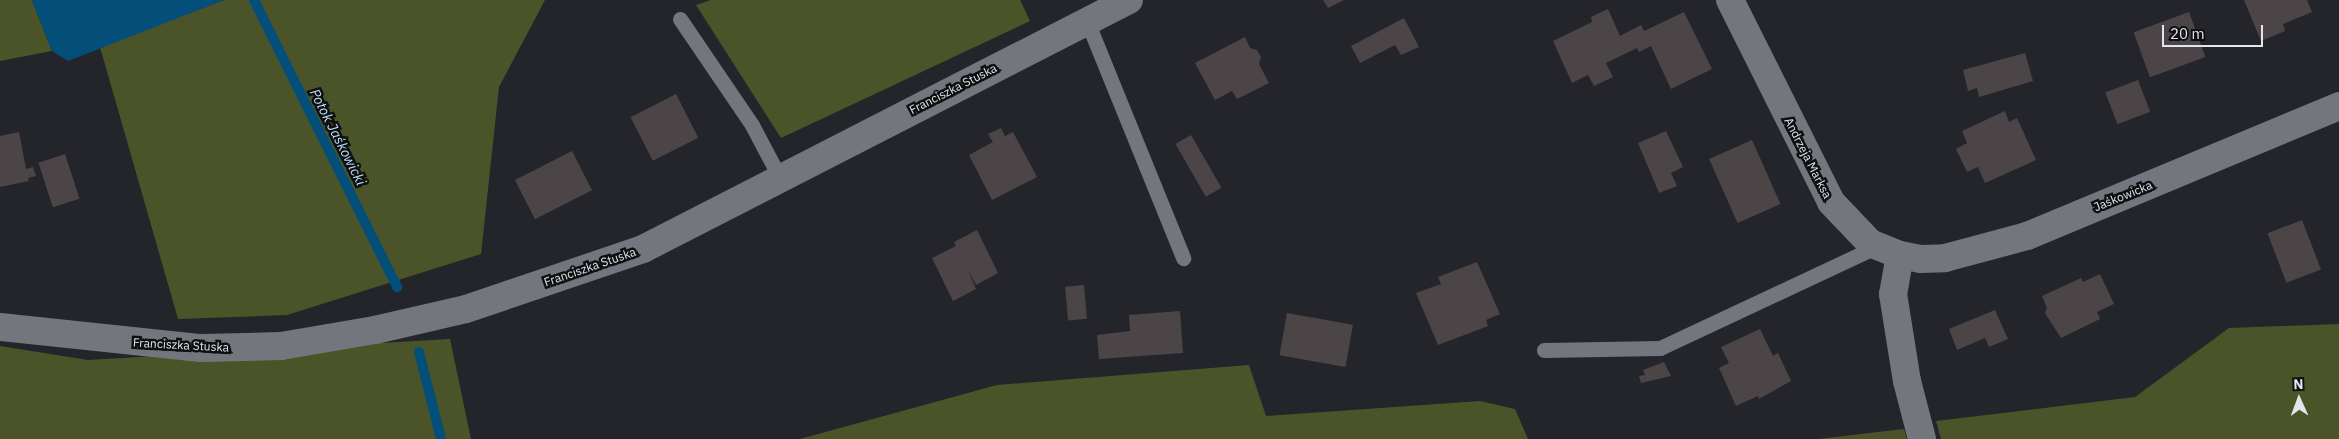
<!DOCTYPE html>
<meta charset="utf-8">
<style>
body{margin:0}
#map{position:relative;width:2339px;height:439px;overflow:hidden;background:#23252b;font-family:"IBM Plex Sans",sans-serif}
div>[style]{position:absolute}
[style*='--x']{left:calc(var(--x)*1px);top:calc(var(--y)*1px);width:calc(var(--w)*1px);rotate:calc(var(--a)*1deg)}
.green>*{inset:0;background:#4b5329}
.water>*{inset:0;background:#044f79}
.stream>*{height:10px;margin:-5px;padding:0 5px;transform-origin:5px;border-radius:5px;background:#044f79}
.building>*{inset:0;background:#4c4547;transform-origin:0 0}
.lane>*{height:15px;margin:-7.5px;padding:0 7.5px;transform-origin:7.5px;border-radius:7.5px;background:#73767d}
.street>*{height:28px;margin:-14px;padding:0 14px;transform-origin:14px;border-radius:14px;background:#73767d}
.secondary>*{height:28px;margin:-14px;padding:0 14px;transform-origin:14px;border-radius:14px;background:#73767d}
span{translate:-50% -50%;white-space:nowrap;text-align:center;line-height:1.15;-webkit-text-stroke:5px #0e0f11;paint-order:stroke}
.street-label{font-size:12px;color:#e4e5ea}
.water-label{font-size:14px;color:#bddef8;font-style:italic}
.north{position:absolute;left:2274px;top:374px;width:50px;height:50px;-webkit-text-stroke:4px #0e0f11;paint-order:stroke;rotate:358deg;font-size:14px;font-weight:700;line-height:20px;text-align:center;color:#e4e5ea}
.north::after{content:'';display:block;margin:auto;width:18px;height:22px;background:#e4e5ea;clip-path:polygon(50% 0,100% 100%,50% 72%,0 100%)}
.scale{position:absolute;left:2162px;top:25px;width:101px;height:22px;box-sizing:border-box;border:2px solid #e4e5ea;border-top:0;padding-left:6px;font-size:15px;line-height:18px;white-space:nowrap;color:#e4e5ea;-webkit-text-stroke:4px #0e0f11;paint-order:stroke}
</style>
<div id="map">
<div class="green">
<div style="clip-path:polygon(0 0,32px 0,52px 51px,0 61px)"></div>
<div style="clip-path:polygon(224px 0,545px 0,499px 87px,481px 254px,287px 315px,178px 319px,100px 47px)"></div>
<div style="clip-path:polygon(711px 0,1020px 0,1030px 21px,781px 138px,696px 5px)"></div>
<div style="clip-path:polygon(2339px 324px,2339px 439px,1941px 439px,1936px 421px,2135px 397px,2229px 328px)"></div>
<div style="clip-path:polygon(450px 339px,471px 439px,0 439px,0 346px,88px 360px)"></div>
<div style="clip-path:polygon(1249px 365px,1266px 416px,1480px 401px,1515px 409px,1528px 439px,800px 439px,997px 385px)"></div>
<div style="clip-path:polygon(1904px 429px,1907px 439px,1818px 439px)"></div>
</div>
<div class="water">
<div style="clip-path:polygon(32px 0,224px 0,68px 61px,52px 51px)"></div>
</div>
<div class="stream">
<div style="--x:254;--y:0;--w:321;--a:63.5"></div>
<div style="--x:419;--y:352;--w:90;--a:75.8"></div>
</div>
<div class="building">
<div style="clip-path:polygon(1323px 0,1344px 0,1328px 8px)"></div>
<div style="clip-path:polygon(2244px 0,2307px 0,2312px 12px,2283px 24px,2285px 31px,2261px 41px)"></div>
<div style="clip-path:polygon(1608px 9px,1620px 36px,1641px 25px,1644px 31px,1684px 12px,1712px 69px,1671px 89px,1651px 46px,1639px 52px,1637px 48px,1606px 63px,1613px 77px,1594px 86px,1588px 75px,1572px 83px,1553px 41px,1592px 22px,1591px 17px)"></div>
<div style="left:2189px;top:12px;width:48px;height:59px;rotate:70deg"></div>
<div style="clip-path:polygon(1404px 18px,1419px 47px,1401px 55px,1395px 45px,1360px 63px,1351px 46px)"></div>
<div style="clip-path:polygon(1245px 37px,1250px 48px,1257px 50px,1261px 57px,1259px 64px,1269px 83px,1237px 99px,1232px 91px,1215px 100px,1195px 63px)"></div>
<div style="clip-path:polygon(2025px 53px,2033px 81px,1979px 97px,1977px 88px,1968px 91px,1963px 70px)"></div>
<div style="left:2138px;top:80px;width:34px;height:35px;rotate:69deg"></div>
<div style="left:676px;top:94px;width:49px;height:51px;rotate:63deg"></div>
<div style="clip-path:polygon(2005px 111px,2009px 122px,2017px 118px,2036px 160px,1985px 183px,1978px 167px,1967px 172px,1956px 149px,1967px 143px,1962px 131px)"></div>
<div style="clip-path:polygon(1001px 128px,1005px 136px,1013px 132px,1037px 177px,992px 200px,969px 155px,993px 142px,988px 134px)"></div>
<div style="clip-path:polygon(1666px 131px,1683px 167px,1671px 173px,1677px 186px,1659px 193px,1638px 143px)"></div>
<div style="clip-path:polygon(19px 132px,26px 169px,33px 167px,36px 176px,28px 178px,29px 181px,0 187px,0 136px)"></div>
<div style="left:1191px;top:135px;width:61px;height:18px;rotate:60deg"></div>
<div style="left:1752px;top:140px;width:70px;height:47px;rotate:66deg"></div>
<div style="left:572px;top:151px;width:44px;height:64px;rotate:63deg"></div>
<div style="left:65px;top:154px;width:47px;height:28px;rotate:72deg"></div>
<div style="left:2302px;top:220px;width:53px;height:37px;rotate:69deg"></div>
<div style="clip-path:polygon(977px 230px,998px 273px,976px 285px,967px 268px,976px 289px,953px 301px,932px 258px,956px 246px,954px 242px)"></div>
<div style="clip-path:polygon(1477px 262px,1500px 314px,1486px 320px,1488px 326px,1438px 345px,1416px 293px,1441px 284px,1438px 277px)"></div>
<div style="clip-path:polygon(2100px 274px,2114px 304px,2097px 312px,2100px 319px,2061px 338px,2045px 313px,2047px 308px,2042px 296px,2081px 278px,2083px 282px)"></div>
<div style="left:1084px;top:285px;width:34px;height:19px;rotate:85deg"></div>
<div style="clip-path:polygon(1995px 310px,2008px 339px,1989px 347px,1985px 338px,1957px 350px,1949px 329px)"></div>
<div style="clip-path:polygon(1180px 311px,1183px 353px,1099px 359px,1097px 335px,1130px 331px,1129px 315px)"></div>
<div style="left:1287px;top:313px;width:67px;height:43px;rotate:10deg"></div>
<div style="clip-path:polygon(1760px 329px,1773px 356px,1778px 353px,1791px 381px,1759px 399px,1758px 396px,1736px 406px,1719px 368px,1729px 363px,1721px 347px)"></div>
<div style="clip-path:polygon(1664px 362px,1671px 376px,1641px 383px,1639px 376px,1645px 375px,1643px 370px)"></div>
</div>
<div class="lane">
<div style="--x:680;--y:19;--w:128;--a:55.8"></div>
<div style="--x:752;--y:125;--w:60;--a:62.2"></div>
<div style="--x:1087;--y:21;--w:256;--a:67.9"></div>
<div style="--x:1544;--y:350;--w:116;--a:-1"></div>
<div style="--x:1660;--y:348;--w:241;--a:-25.1"></div>
</div>
<div class="street">
<div style="--x:1900;--y:255;--w:40;--a:100"></div>
<div style="--x:1893;--y:294;--w:88;--a:80.9"></div>
<div style="--x:1907;--y:381;--w:60;--a:75.5"></div>
</div>
<div class="secondary">
<div style="--x:1730;--y:0;--w:226;--a:63.4"></div>
<div style="--x:1831;--y:202;--w:57;--a:46.4"></div>
<div style="--x:1870;--y:243;--w:32;--a:22"></div>
<div style="--x:1900;--y:255;--w:21;--a:11"></div>
<div style="--x:1921;--y:259;--w:24;--a:-2"></div>
<div style="--x:1945;--y:258;--w:85;--a:-15"></div>
<div style="--x:2027;--y:236;--w:338;--a:-22.6"></div>
<div style="--x:0;--y:327;--w:202;--a:6"></div>
<div style="--x:201;--y:348;--w:80;--a:-1.4"></div>
<div style="--x:281;--y:346;--w:95;--a:-9.7"></div>
<div style="--x:375;--y:330;--w:93;--a:-13"></div>
<div style="--x:466;--y:309;--w:187;--a:-18.7"></div>
<div style="--x:643;--y:249;--w:546;--a:-27.13"></div>
</div>
<div class="street-label">
<span style="left:953px;top:89px;rotate:-27deg">Franciszka Stuska</span>
<span style="left:1808px;top:158px;rotate:63deg">Andrzeja Marksa</span>
<span style="left:2123px;top:196px;rotate:-22deg">Jaśkowicka</span>
<span style="left:590px;top:267px;rotate:-19deg">Franciszka Stuska</span>
<span style="left:181px;top:345px;rotate:3deg">Franciszka Stuska</span>
</div>
<div class="water-label">
<span style="left:338px;top:137px;rotate:63deg">Potok Jaśkowicki</span>
</div>
<div class="north">N</div>
<div class="scale">20 m</div>
</div>
